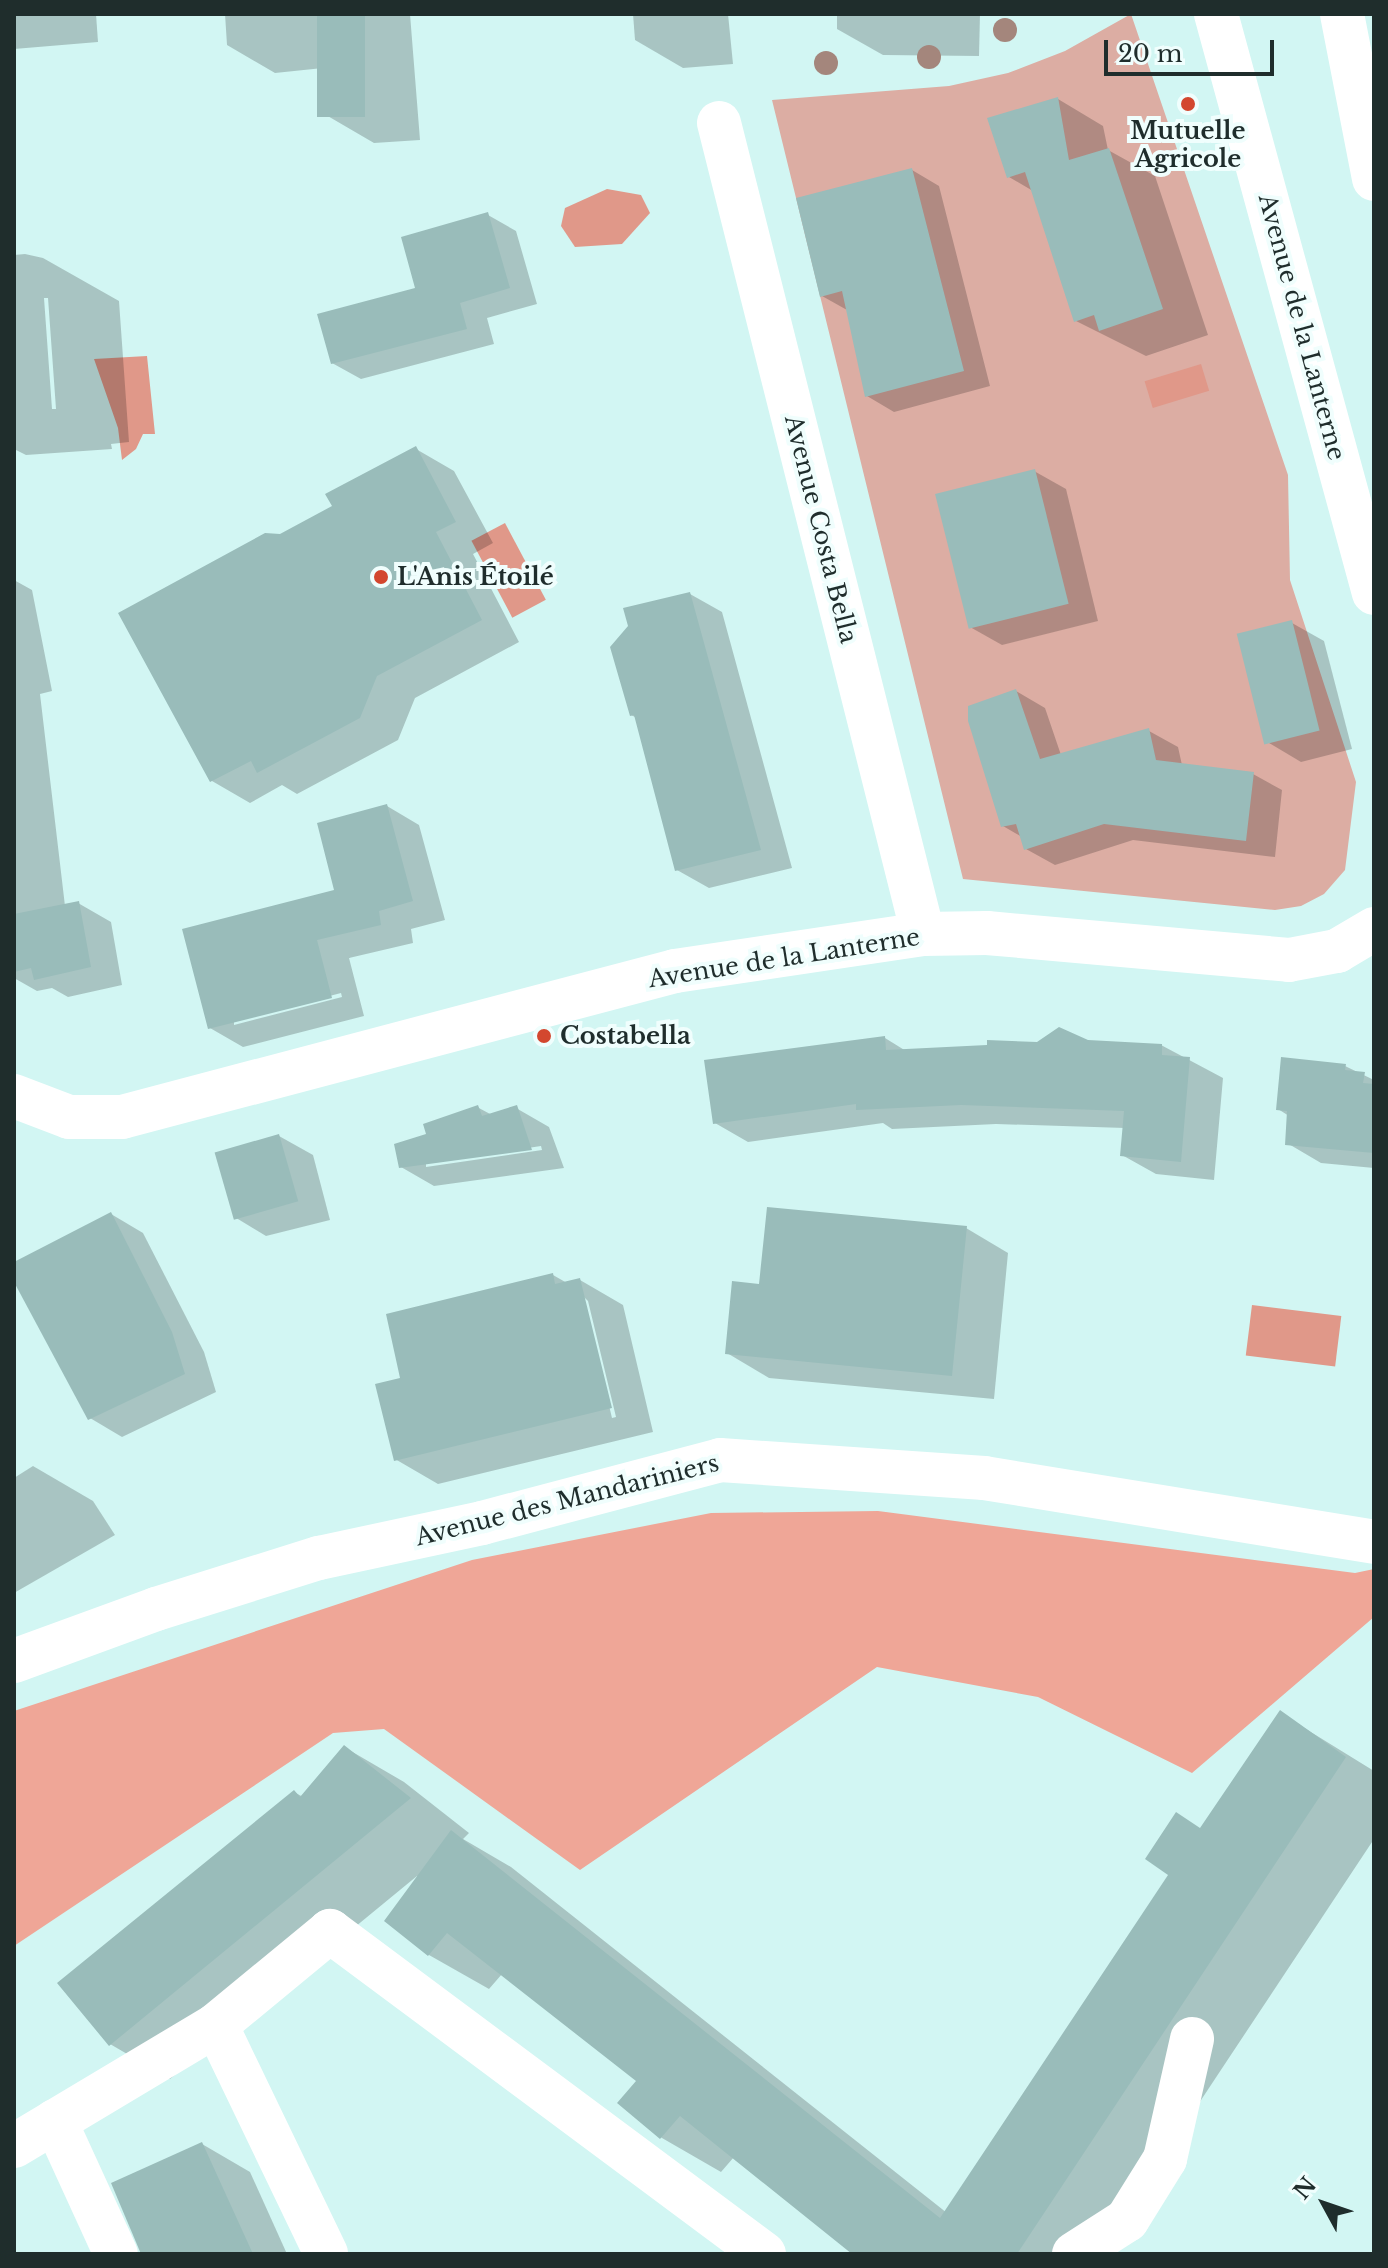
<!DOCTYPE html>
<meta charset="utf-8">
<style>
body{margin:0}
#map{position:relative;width:1388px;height:2268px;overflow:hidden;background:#d2f6f3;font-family:"Libre Baskerville",serif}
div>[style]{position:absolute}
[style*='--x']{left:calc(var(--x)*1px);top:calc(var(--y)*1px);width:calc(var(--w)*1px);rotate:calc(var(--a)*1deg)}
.green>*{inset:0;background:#dcada3}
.forest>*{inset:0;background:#efa697}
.water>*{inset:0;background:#e09889;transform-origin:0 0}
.shadow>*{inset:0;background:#0003}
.building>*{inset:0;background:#99bcba;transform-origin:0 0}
.minor>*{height:44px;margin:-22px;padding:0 22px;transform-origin:22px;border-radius:22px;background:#fff}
.highway>*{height:44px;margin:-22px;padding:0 22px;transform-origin:22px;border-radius:22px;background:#fff}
.trees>*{width:24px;height:24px;margin:-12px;border-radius:50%;background:#a4867c}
.dots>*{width:22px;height:22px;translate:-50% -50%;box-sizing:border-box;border:4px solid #f0fefd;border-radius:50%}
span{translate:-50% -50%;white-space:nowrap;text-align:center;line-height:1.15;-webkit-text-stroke:8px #f0fefd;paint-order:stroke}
.poi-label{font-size:24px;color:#1f2d2c;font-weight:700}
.left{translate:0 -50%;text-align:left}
.street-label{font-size:24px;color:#1f2d2c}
.frame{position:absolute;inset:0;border:16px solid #1f2d2c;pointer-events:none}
.north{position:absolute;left:1284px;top:2164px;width:80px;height:80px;-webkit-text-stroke:6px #f0fefd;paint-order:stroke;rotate:310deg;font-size:22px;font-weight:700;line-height:32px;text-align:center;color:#1f2d2c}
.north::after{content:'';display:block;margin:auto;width:28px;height:36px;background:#1f2d2c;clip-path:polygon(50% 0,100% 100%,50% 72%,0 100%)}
.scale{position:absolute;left:1104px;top:40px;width:170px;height:36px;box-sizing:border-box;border:4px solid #1f2d2c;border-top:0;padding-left:10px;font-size:24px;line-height:28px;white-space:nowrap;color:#1f2d2c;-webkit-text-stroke:6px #f0fefd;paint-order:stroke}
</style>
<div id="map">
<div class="green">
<div style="clip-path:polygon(1131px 14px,1288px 475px,1290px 580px,1356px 782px,1345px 870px,1324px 894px,1301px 906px,1275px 910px,963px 879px,772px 100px,949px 86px,1008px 73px,1065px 51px)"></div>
</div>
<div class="forest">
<div style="clip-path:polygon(878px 1511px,1355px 1573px,1374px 1569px,1374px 1617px,1192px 1773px,1038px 1697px,877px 1667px,580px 1870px,384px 1729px,333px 1733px,14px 1946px,14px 1711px,472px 1560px,711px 1513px)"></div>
</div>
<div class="water">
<div style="clip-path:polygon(607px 189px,641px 195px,650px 213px,622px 244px,575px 247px,561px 226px,565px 208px)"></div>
<div style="clip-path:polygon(147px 356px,155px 434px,143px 434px,136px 449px,122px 460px,118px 428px,94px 359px)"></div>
<div style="left:1201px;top:364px;width:28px;height:59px;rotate:73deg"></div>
<div style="left:505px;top:523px;width:87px;height:38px;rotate:62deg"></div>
<div style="left:1252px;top:1305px;width:90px;height:51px;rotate:7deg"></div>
</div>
<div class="shadow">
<div style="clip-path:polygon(14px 14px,96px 14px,98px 42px,14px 49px)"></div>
<div style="clip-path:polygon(225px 14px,410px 14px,420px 140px,374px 143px,326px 115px,323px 68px,275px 73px,227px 45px)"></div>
<div style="clip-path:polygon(633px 14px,728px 14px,733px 64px,683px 68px,635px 40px)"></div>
<div style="clip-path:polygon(837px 14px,980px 14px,979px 56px,883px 55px,837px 29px)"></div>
<div style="clip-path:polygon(1058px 99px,1103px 126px,1108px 150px,1155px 176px,1208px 335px,1146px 356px,1076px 321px,1033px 191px,1009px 177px)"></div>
<div style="clip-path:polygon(912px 170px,939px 186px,990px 386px,894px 412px,867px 396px,847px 310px,822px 296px)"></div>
<div style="clip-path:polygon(488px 215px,516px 231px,537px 304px,487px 318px,494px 344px,361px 379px,332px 363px,417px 290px)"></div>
<div style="clip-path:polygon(evenodd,25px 254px,43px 258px,119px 301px,129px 442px,111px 444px,112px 449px,26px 455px,14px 449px,14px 255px,25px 254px,44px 298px,48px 298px,56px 409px,52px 409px,44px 298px)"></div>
<div style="clip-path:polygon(416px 449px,454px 471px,493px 543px,473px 554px,519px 642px,415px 698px,398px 740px,297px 794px,282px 785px,250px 803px,212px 781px,280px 536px,334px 506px)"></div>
<div style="clip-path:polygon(1034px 471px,1066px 489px,1098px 621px,1002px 645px,970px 627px)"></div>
<div style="clip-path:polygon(14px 580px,32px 590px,52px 691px,40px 694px,65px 906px,78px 903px,111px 922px,122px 985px,68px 997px,52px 988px,37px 991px,14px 978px)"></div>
<div style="clip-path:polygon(690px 594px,722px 612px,792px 868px,709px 888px,677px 870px,637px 718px,631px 715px)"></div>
<div style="clip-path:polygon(1292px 623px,1324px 641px,1352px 749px,1301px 762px,1269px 743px)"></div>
<div style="clip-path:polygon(1016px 691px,1045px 708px,1061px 755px,1149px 731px,1178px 747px,1182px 765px,1253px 774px,1282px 790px,1275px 857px,1133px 840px,1055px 865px,1026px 849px,1022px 837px,1003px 826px)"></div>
<div style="clip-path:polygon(evenodd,387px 806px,419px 825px,445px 920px,411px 929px,413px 943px,349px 958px,364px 1016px,243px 1047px,210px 1028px,336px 891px,387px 806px,341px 993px,342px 997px,234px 1025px,234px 1021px,341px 993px)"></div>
<div style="clip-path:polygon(885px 1038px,906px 1051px,1087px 1042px,1161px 1045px,1223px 1078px,1214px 1180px,1156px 1174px,1122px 1155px,1125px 1128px,996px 1124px,892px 1129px,883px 1123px,748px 1142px,715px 1123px)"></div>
<div style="clip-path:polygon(1345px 1066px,1374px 1080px,1374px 1168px,1321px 1163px,1287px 1143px,1289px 1116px,1278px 1109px)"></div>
<div style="clip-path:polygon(evenodd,477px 1107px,492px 1115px,516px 1108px,549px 1127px,564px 1168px,434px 1186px,401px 1167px,428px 1135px,477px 1107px,541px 1146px,542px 1150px,426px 1167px,426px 1163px,541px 1146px)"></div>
<div style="clip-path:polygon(279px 1136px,313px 1155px,330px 1220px,266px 1236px,233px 1216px)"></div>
<div style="clip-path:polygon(111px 1214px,143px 1233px,204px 1352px,216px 1392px,122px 1437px,90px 1418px,14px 1277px,14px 1264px)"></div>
<div style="clip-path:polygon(966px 1228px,1008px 1253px,994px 1399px,769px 1378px,727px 1353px,761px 1286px)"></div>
<div style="clip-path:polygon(evenodd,553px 1275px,567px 1283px,580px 1280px,623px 1305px,653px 1432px,438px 1484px,395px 1459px,403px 1380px,553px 1275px,583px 1296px,588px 1301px,616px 1417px,612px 1418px,583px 1296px)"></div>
<div style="clip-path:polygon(33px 1466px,93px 1501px,115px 1535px,14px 1593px,14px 1478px)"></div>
<div style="clip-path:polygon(1280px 1713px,1374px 1771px,1374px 1839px,1099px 2254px,855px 2254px,734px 2157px,721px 2172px,662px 2138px,619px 2103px,638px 2080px,502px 1974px,489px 1989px,429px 1955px,417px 1876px,170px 2079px,110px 2044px,294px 1792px,303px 1797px,344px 1747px,404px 1782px,469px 1833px,463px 1839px,511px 1867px,947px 2213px)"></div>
<div style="clip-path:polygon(202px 2144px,250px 2172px,287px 2254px,145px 2254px)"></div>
</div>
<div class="building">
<div style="left:317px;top:14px;width:48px;height:103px"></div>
<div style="clip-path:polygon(1058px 97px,1069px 160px,1109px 148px,1163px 309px,1099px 331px,1094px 315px,1074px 322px,1025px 172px,1007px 178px,987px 118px)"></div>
<div style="clip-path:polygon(912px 168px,964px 371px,865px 397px,842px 291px,820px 297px,796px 198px)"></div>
<div style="clip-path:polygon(488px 212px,510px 288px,460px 303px,467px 329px,331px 364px,317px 314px,415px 288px,401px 237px)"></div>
<div style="clip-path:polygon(416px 446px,456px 522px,436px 532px,482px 620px,377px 676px,360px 718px,257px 773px,251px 761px,210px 782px,118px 613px,265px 533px,280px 534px,332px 506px,325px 494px)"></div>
<div style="left:1035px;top:469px;width:139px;height:103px;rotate:76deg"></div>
<div style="clip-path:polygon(690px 592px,761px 850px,675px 871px,634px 715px,630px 716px,610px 647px,628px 626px,623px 608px)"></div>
<div style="left:1292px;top:620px;width:114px;height:57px;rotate:76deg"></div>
<div style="clip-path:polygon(1016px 689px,1040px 759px,1149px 728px,1156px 760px,1254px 772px,1246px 841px,1104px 824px,1024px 850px,1016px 824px,1001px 827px,968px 721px,968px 706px)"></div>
<div style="clip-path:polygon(387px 804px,413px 901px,379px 911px,381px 925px,317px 940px,332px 998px,208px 1029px,182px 929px,334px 890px,317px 823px)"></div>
<div style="clip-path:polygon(79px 901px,91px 967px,34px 980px,31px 968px,14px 972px,14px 914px)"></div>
<div style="clip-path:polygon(1059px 1027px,1088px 1040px,1162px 1044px,1162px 1055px,1190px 1057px,1181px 1162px,1120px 1156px,1124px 1111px,961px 1105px,856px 1110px,856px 1104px,713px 1124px,704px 1060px,885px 1036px,886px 1050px,987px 1045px,987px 1040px,1037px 1042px)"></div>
<div style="clip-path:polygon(1281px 1057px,1346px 1064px,1345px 1070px,1365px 1072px,1363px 1083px,1374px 1084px,1374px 1153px,1285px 1145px,1287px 1111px,1276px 1110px)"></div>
<div style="clip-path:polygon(478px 1105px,482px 1116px,517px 1105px,532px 1150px,399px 1168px,394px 1144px,426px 1134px,423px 1124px)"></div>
<div style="left:279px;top:1134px;width:70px;height:67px;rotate:74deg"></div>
<div style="clip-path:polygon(767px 1207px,967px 1226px,952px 1376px,725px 1354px,732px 1281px,759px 1284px)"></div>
<div style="clip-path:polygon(111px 1212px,172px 1332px,185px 1374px,88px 1420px,14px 1282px,14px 1262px)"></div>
<div style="clip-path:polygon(553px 1273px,555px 1284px,580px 1278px,612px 1408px,394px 1461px,375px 1384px,400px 1378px,386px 1314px)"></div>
<div style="clip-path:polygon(1280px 1710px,1346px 1757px,1017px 2254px,852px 2254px,680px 2116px,660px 2139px,617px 2103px,636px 2081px,447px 1933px,428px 1956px,384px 1921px,451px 1830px,940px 2218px,1168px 1875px,1145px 1859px,1176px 1812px,1200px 1828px)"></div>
<div style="clip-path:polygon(344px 1745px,411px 1798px,109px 2046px,57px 1983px,294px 1790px,300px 1797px)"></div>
<div style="clip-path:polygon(202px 2142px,253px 2254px,141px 2254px,111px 2183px)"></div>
</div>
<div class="minor">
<div style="--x:1216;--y:14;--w:600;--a:74.74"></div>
<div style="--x:719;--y:123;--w:836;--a:75.88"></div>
<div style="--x:14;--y:1096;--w:59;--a:20.9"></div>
<div style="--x:69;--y:1117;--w:53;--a:0"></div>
<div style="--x:122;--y:1117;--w:572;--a:-14.79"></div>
<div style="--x:675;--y:971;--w:251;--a:-8.5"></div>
<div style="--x:923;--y:934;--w:64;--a:-0.9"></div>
<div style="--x:987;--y:933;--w:303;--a:5.1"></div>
<div style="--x:1289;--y:960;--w:49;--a:-10.6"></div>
<div style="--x:1337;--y:951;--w:43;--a:-30.7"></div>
<div style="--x:14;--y:1661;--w:151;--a:-20.1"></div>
<div style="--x:156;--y:1609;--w:171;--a:-17.4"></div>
<div style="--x:319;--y:1558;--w:167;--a:-12.1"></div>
<div style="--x:482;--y:1523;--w:246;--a:-14.8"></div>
<div style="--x:720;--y:1460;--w:265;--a:3.9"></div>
<div style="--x:984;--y:1478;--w:395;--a:9.3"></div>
<div style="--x:216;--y:2025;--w:148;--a:-39.5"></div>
<div style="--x:330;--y:1931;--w:541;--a:36.66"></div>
<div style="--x:55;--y:2121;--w:146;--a:65.4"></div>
<div style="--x:14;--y:2146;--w:235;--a:-30.9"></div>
<div style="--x:216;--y:2025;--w:254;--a:64.3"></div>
<div style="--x:1074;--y:2254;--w:63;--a:-32.7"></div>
<div style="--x:1127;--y:2220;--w:72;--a:-58.1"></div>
<div style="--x:1165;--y:2159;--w:123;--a:-77.3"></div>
</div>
<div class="highway">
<div style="--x:1342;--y:14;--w:168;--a:79"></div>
</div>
<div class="trees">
<div style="left:1005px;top:30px"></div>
<div style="left:929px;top:57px"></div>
<div style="left:826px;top:63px"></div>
</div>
<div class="dots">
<div style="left:1188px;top:104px;background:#d3472f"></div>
<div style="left:381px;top:577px;background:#d3472f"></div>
<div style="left:544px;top:1036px;background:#d3472f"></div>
</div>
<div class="poi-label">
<span style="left:1188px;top:145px">Mutuelle<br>Agricole</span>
<span class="left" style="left:397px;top:577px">L'Anis Étoilé</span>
<span class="left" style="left:560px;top:1036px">Costabella</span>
</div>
<div class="street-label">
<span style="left:1302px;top:327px;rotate:75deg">Avenue de la Lanterne</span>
<span style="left:821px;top:529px;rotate:76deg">Avenue Costa Bella</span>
<span style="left:784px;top:958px;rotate:-9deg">Avenue de la Lanterne</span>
<span style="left:567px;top:1500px;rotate:-14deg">Avenue des Mandariniers</span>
</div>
<div class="frame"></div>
<div class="north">N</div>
<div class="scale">20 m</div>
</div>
